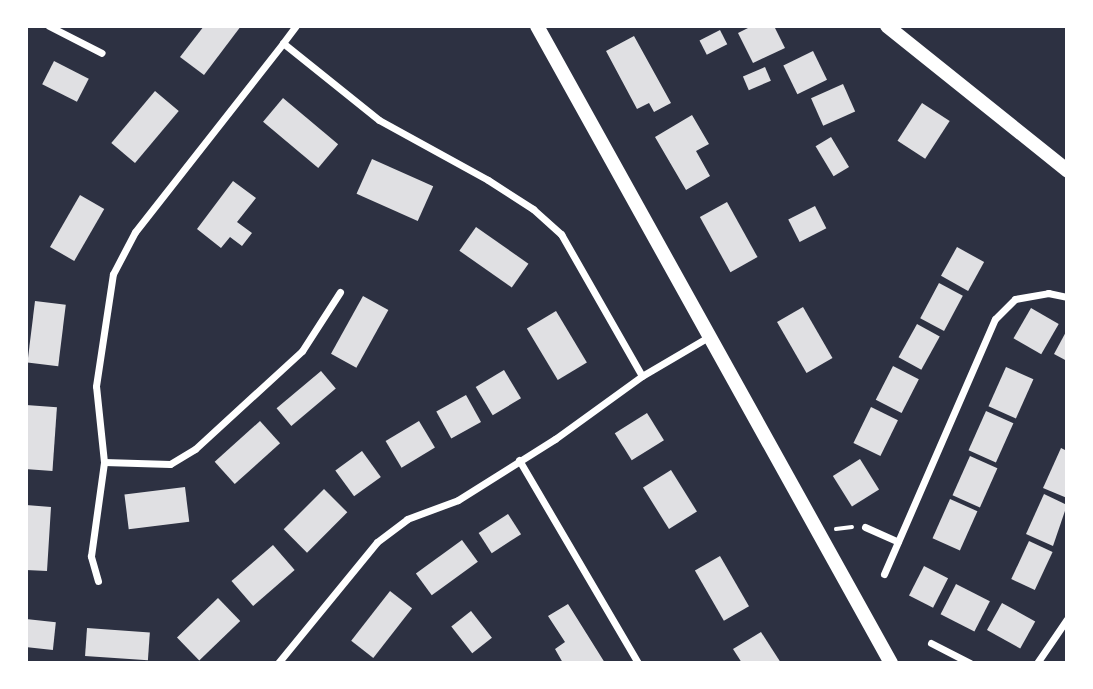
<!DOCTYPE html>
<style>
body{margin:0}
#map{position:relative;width:1093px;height:689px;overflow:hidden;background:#2d3142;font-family:"Roboto Serif",serif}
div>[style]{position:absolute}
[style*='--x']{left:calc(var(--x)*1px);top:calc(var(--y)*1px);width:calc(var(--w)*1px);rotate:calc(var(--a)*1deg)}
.building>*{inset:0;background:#e0e0e3;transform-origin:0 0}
.path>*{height:3.5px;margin:-1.75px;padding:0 1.75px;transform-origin:1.75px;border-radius:1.75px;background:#fff}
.minor>*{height:7px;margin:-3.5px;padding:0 3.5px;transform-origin:3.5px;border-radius:3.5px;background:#fff}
.secondary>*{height:14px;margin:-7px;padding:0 7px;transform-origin:7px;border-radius:7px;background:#fff}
span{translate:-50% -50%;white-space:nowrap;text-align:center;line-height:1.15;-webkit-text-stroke:5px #fff;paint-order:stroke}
.frame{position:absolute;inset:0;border:28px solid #fff;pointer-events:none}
</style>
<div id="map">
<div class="building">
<div style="clip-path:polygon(204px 26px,241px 26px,204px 75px,180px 57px)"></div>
<div style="clip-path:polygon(752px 26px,774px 26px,785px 48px,753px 63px,738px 33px)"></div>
<div style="left:720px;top:30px;width:16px;height:23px;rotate:63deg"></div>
<div style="clip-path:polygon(634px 36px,671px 103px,654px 112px,649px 103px,637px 109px,606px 51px)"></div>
<div style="left:813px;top:51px;width:32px;height:33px;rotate:64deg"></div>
<div style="left:54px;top:61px;width:39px;height:26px;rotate:27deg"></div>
<div style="left:765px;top:67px;width:15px;height:24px;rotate:67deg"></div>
<div style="left:843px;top:84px;width:30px;height:35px;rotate:66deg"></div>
<div style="left:155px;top:91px;width:31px;height:68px;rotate:40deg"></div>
<div style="left:283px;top:98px;width:72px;height:31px;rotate:40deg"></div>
<div style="left:922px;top:103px;width:33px;height:45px;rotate:33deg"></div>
<div style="clip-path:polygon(692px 115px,709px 144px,696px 151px,710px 176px,686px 190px,655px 137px)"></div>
<div style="left:831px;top:137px;width:35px;height:18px;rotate:59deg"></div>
<div style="left:372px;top:159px;width:67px;height:38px;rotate:24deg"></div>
<div style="clip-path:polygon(233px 181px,256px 198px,237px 222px,252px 233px,242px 246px,230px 237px,221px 248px,197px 229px)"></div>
<div style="left:80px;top:195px;width:28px;height:60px;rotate:30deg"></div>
<div style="left:727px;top:202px;width:63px;height:31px;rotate:61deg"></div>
<div style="left:815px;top:206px;width:25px;height:30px;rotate:63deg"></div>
<div style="left:476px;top:227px;width:64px;height:29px;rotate:35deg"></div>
<div style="left:957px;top:247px;width:31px;height:33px;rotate:29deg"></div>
<div style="left:939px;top:283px;width:27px;height:40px;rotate:28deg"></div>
<div style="left:363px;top:296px;width:29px;height:66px;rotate:29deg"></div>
<div style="left:35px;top:301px;width:31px;height:62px;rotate:7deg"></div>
<div style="left:803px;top:307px;width:59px;height:30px;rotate:60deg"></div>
<div style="left:1031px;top:308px;width:32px;height:35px;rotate:30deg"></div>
<div style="left:556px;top:311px;width:60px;height:34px;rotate:59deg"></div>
<div style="left:917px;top:324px;width:26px;height:38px;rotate:29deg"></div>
<div style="clip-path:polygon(1067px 330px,1067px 361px,1054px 354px)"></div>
<div style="left:893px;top:366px;width:29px;height:38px;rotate:27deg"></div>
<div style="left:1006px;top:367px;width:30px;height:43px;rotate:24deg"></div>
<div style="left:504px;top:370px;width:33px;height:33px;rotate:59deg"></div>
<div style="left:321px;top:371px;width:23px;height:58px;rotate:50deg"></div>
<div style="left:466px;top:395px;width:31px;height:34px;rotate:61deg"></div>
<div style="left:26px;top:405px;width:31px;height:64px;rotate:4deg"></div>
<div style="left:871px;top:407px;width:30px;height:40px;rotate:26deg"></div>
<div style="left:986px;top:411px;width:30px;height:43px;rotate:24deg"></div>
<div style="left:647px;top:413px;width:32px;height:38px;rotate:58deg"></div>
<div style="left:260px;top:421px;width:30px;height:61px;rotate:48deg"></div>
<div style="left:419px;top:421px;width:31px;height:39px;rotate:59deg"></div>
<div style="clip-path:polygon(1061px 448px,1067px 451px,1067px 498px,1043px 488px)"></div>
<div style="left:362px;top:451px;width:32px;height:33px;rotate:54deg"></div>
<div style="left:970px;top:456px;width:30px;height:43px;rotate:24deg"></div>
<div style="left:860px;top:459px;width:36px;height:32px;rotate:58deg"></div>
<div style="left:671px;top:470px;width:49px;height:33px;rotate:58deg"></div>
<div style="left:185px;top:487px;width:35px;height:61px;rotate:83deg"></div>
<div style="left:324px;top:489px;width:33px;height:57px;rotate:45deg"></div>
<div style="clip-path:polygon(1044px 494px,1067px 505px,1053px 546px,1026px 534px)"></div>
<div style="left:950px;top:499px;width:30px;height:43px;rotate:24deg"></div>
<div style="clip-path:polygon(26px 505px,51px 507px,47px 571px,26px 570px)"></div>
<div style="left:508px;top:514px;width:24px;height:35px;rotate:57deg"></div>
<div style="left:462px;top:540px;width:27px;height:57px;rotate:54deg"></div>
<div style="left:1029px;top:541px;width:26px;height:42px;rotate:25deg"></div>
<div style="left:273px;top:545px;width:33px;height:55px;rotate:49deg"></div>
<div style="left:720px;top:556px;width:58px;height:29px;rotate:60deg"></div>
<div style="left:924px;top:566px;width:27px;height:33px;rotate:27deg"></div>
<div style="left:956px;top:584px;width:38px;height:34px;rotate:27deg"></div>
<div style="left:390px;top:591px;width:28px;height:63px;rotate:38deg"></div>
<div style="left:218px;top:598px;width:32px;height:57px;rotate:46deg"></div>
<div style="left:1002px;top:603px;width:38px;height:31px;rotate:29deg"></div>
<div style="clip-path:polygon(568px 604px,605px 663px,563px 663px,555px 649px,565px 642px,548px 616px)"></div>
<div style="left:471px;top:611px;width:34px;height:25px;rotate:52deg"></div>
<div style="left:26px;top:619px;width:30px;height:28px;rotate:6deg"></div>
<div style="left:87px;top:628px;width:63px;height:28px;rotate:4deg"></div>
<div style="clip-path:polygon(761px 632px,781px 663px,742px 663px,733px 649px)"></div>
</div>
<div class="path">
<div style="--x:836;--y:529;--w:16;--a:-7"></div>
</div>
<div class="minor">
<div style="--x:49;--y:26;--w:59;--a:27"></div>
<div style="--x:283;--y:43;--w:21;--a:-53"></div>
<div style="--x:340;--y:292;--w:70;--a:122.8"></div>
<div style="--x:302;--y:351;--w:145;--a:137.5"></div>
<div style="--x:195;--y:449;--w:29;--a:149"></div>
<div style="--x:170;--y:464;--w:66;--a:-178.3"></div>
<div style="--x:104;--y:462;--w:76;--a:-96"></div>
<div style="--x:96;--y:386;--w:113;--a:-81.4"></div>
<div style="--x:113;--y:274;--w:47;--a:-62.4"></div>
<div style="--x:135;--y:232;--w:240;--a:-51.9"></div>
<div style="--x:283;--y:43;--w:123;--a:38.7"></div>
<div style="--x:379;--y:120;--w:124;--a:28.8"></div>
<div style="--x:488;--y:180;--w:54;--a:32.8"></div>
<div style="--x:533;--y:209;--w:38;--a:42"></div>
<div style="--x:561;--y:234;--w:163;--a:60.3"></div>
<div style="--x:519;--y:460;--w:235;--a:59.6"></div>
<div style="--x:865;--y:527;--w:36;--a:24"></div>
<div style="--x:884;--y:574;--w:278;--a:-66.5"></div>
<div style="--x:995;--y:319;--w:28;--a:-45"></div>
<div style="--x:1015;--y:299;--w:34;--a:-10"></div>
<div style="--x:1048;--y:293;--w:19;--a:12"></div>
<div style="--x:98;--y:581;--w:26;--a:-106"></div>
<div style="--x:91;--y:556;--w:95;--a:-82.1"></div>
<div style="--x:931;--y:643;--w:44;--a:27.1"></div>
<div style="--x:278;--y:663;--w:156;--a:-50.7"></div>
<div style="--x:377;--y:542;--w:38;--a:-37"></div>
<div style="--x:407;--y:519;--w:54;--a:-20.4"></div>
<div style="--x:458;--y:500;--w:115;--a:-32.2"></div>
<div style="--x:555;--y:439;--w:107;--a:-35.9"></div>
<div style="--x:642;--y:376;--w:79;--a:-30.5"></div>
<div style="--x:1037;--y:663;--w:53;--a:-55.7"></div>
</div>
<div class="secondary">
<div style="--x:537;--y:26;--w:729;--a:60.94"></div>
<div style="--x:887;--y:26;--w:231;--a:38.7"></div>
</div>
<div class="frame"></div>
</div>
